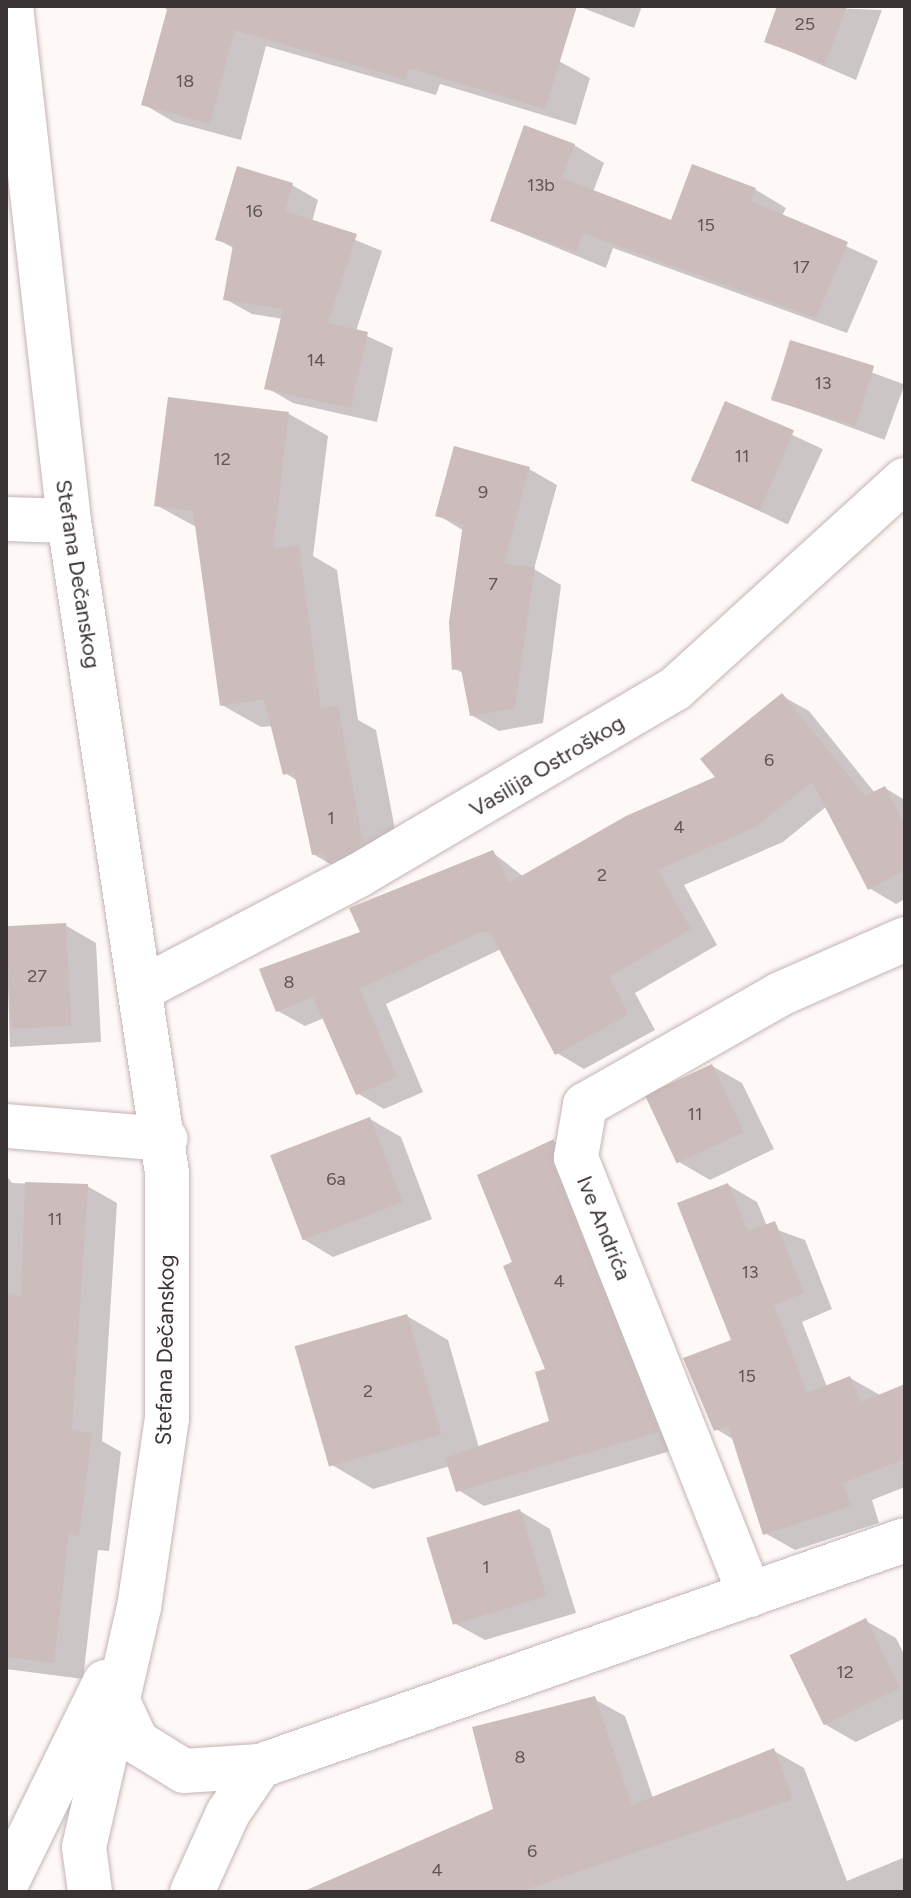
<!DOCTYPE html>
<meta charset="utf-8">
<style>
body{margin:0}
#map{position:relative;width:911px;height:1898px;overflow:hidden;background:#fef8f7;font-family:Figtree,sans-serif}
div>[style]{position:absolute}
[style*='--x']{left:calc(var(--x)*1px);top:calc(var(--y)*1px);width:calc(var(--w)*1px);rotate:calc(var(--a)*1deg)}
.shadow>*{inset:0;background:#0003;transform-origin:0 0}
.building>*{inset:0;background:#ccbcbb;transform-origin:0 0}
.roads{filter:drop-shadow(0 0 2px #c4b4b4) drop-shadow(0 0 2px #c4b4b4)}
.minor>*{height:44px;margin:-22px;padding:0 22px;transform-origin:22px;border-radius:22px;background:#fff}
.major>*{height:44px;margin:-22px;padding:0 22px;transform-origin:22px;border-radius:22px;background:#fff}
span{translate:-50% -50%;white-space:nowrap;text-align:center;line-height:1.15;-webkit-text-stroke:7px #fff;paint-order:stroke}
.number-label{font-size:18px;color:#5f5656}
.number-label span{-webkit-text-stroke-width:0}
.street-label{font-size:22px;color:#3b3434}
.frame{position:absolute;inset:0;border:8px solid #3b3434;pointer-events:none}
</style>
<div id="map">
<div class="shadow">
<div style="clip-path:polygon(161px 6px,457px 6px,590px 78px,576px 125px,440px 84px,436px 95px,266px 46px,241px 140px,174px 122px,143px 104px,168px 10px)"></div>
<div style="clip-path:polygon(578px 6px,642px 6px,634px 28px)"></div>
<div style="clip-path:polygon(779px 6px,882px 10px,856px 80px,766px 41px)"></div>
<div style="clip-path:polygon(574px 145px,604px 163px,593px 192px,672px 222px,694px 166px,756px 190px,786px 208px,782px 216px,878px 261px,847px 333px,613px 248px,606px 268px,492px 221px)"></div>
<div style="clip-path:polygon(292px 185px,318px 200px,312px 222px,382px 251px,356px 331px,393px 348px,377px 422px,293px 403px,267px 388px,283px 319px,252px 314px,225px 299px,235px 249px,217px 239px)"></div>
<div style="left:791px;top:343px;width:121px;height:59px;rotate:20deg"></div>
<div style="left:726px;top:404px;width:107px;height:83px;rotate:25deg"></div>
<div style="clip-path:polygon(289px 414px,328px 436px,313px 556px,337px 570px,358px 720px,376px 730px,402px 866px,352px 877px,313px 854px,298px 781px,285px 773px,273px 726px,261px 727px,222px 705px,198px 528px,156px 505px)"></div>
<div style="clip-path:polygon(455px 449px,529px 469px,557px 485px,534px 569px,561px 585px,543px 723px,499px 731px,471px 715px,464px 674px,454px 668px,464px 531px,438px 515px)"></div>
<div style="clip-path:polygon(782px 696px,809px 711px,875px 793px,885px 788px,905px 800px,905px 899px,896px 904px,869px 888px,827px 806px,783px 842px,684px 885px,717px 945px,635px 993px,655px 1030px,584px 1069px,557px 1053px,501px 949px,386px 1004px,423px 1092px,384px 1109px,357px 1093px,324px 1018px,305px 1026px,278px 1011px,362px 933px,492px 852px,524px 877px,718px 778px)"></div>
<div style="clip-path:polygon(65px 925px,96px 943px,101px 1042px,10px 1047px,6px 928px)"></div>
<div style="clip-path:polygon(712px 1066px,742px 1083px,774px 1149px,710px 1180px,679px 1162px)"></div>
<div style="clip-path:polygon(370px 1119px,401px 1137px,432px 1219px,333px 1257px,303px 1239px)"></div>
<div style="clip-path:polygon(554px 1141px,580px 1156px,684px 1447px,484px 1506px,458px 1490px,450px 1466px,373px 1489px,332px 1465px,407px 1316px,448px 1340px,479px 1448px,552px 1422px,548px 1371px,514px 1263px)"></div>
<div style="clip-path:polygon(6px 1175px,12px 1183px,87px 1186px,117px 1203px,102px 1441px,121px 1452px,109px 1551px,98px 1550px,83px 1679px,6px 1669px)"></div>
<div style="clip-path:polygon(728px 1185px,757px 1202px,767px 1226px,805px 1240px,832px 1309px,802px 1322px,827px 1387px,850px 1378px,880px 1395px,905px 1386px,905px 1487px,872px 1500px,879px 1523px,795px 1550px,765px 1533px,736px 1441px,716px 1429px,734px 1341px)"></div>
<div style="clip-path:polygon(520px 1511px,550px 1529px,576px 1613px,485px 1640px,454px 1623px)"></div>
<div style="clip-path:polygon(866px 1621px,896px 1638px,905px 1656px,905px 1718px,856px 1742px,826px 1725px)"></div>
<div style="clip-path:polygon(594px 1699px,625px 1716px,653px 1798px,774px 1751px,804px 1768px,847px 1881px,905px 1857px,905px 1892px,314px 1892px,495px 1810px)"></div>
</div>
<div class="building">
<div style="clip-path:polygon(168px 6px,577px 6px,545px 109px,409px 68px,406px 80px,235px 30px,210px 124px,141px 105px)"></div>
<div style="clip-path:polygon(777px 6px,847px 6px,825px 64px,764px 42px)"></div>
<div style="clip-path:polygon(524px 125px,575px 144px,562px 178px,671px 220px,692px 164px,756px 188px,751px 201px,848px 242px,816px 318px,583px 233px,576px 252px,490px 221px)"></div>
<div style="clip-path:polygon(237px 166px,293px 183px,285px 211px,357px 234px,328px 323px,368px 332px,351px 408px,264px 389px,283px 309px,223px 300px,233px 245px,215px 240px)"></div>
<div style="left:790px;top:340px;width:88px;height:63px;rotate:17deg"></div>
<div style="clip-path:polygon(168px 397px,289px 412px,273px 549px,299px 545px,321px 709px,338px 705px,363px 843px,328px 863px,323px 853px,312px 855px,294px 772px,283px 775px,264px 699px,220px 706px,193px 511px,154px 506px)"></div>
<div style="left:725px;top:401px;width:75px;height:87px;rotate:23deg"></div>
<div style="clip-path:polygon(454px 446px,530px 467px,504px 564px,535px 567px,515px 708px,470px 716px,461px 669px,452px 670px,449px 622px,463px 524px,435px 516px)"></div>
<div style="clip-path:polygon(782px 693px,865px 796px,885px 786px,905px 825px,905px 870px,868px 890px,812px 782px,755px 827px,658px 870px,691px 929px,609px 977px,629px 1014px,555px 1055px,491px 934px,482px 931px,360px 989px,397px 1077px,356px 1095px,313px 997px,276px 1012px,259px 969px,360px 932px,349px 908px,493px 850px,509px 883px,626px 816px,715px 777px,700px 759px)"></div>
<div style="left:66px;top:923px;width:103px;height:60px;rotate:87deg"></div>
<div style="left:712px;top:1064px;width:75px;height:74px;rotate:65deg"></div>
<div style="left:370px;top:1117px;width:91px;height:107px;rotate:69deg"></div>
<div style="clip-path:polygon(554px 1139px,553px 1166px,658px 1432px,456px 1492px,445px 1458px,549px 1421px,535px 1372px,545px 1369px,503px 1266px,512px 1262px,477px 1175px)"></div>
<div style="clip-path:polygon(25px 1182px,88px 1184px,72px 1431px,92px 1433px,79px 1536px,69px 1534px,54px 1663px,6px 1657px,6px 1295px,21px 1296px)"></div>
<div style="clip-path:polygon(728px 1183px,748px 1231px,775px 1221px,804px 1293px,774px 1305px,807px 1393px,850px 1376px,861px 1402px,905px 1384px,905px 1459px,843px 1483px,851px 1506px,763px 1535px,728px 1426px,714px 1431px,683px 1358px,731px 1340px,677px 1203px)"></div>
<div style="left:407px;top:1314px;width:125px;height:117px;rotate:74deg"></div>
<div style="left:520px;top:1509px;width:91px;height:98px;rotate:73deg"></div>
<div style="left:866px;top:1618px;width:78px;height:85px;rotate:64deg"></div>
<div style="clip-path:polygon(595px 1696px,632px 1805px,774px 1748px,793px 1799px,519px 1892px,302px 1892px,493px 1809px,472px 1727px)"></div>
</div>
<div class="roads">
<div class="minor">
<div style="--x:6;--y:519;--w:63;--a:1.8"></div>
<div style="--x:143;--y:988;--w:244;--a:-27.6"></div>
<div style="--x:359;--y:875;--w:367;--a:-30.5"></div>
<div style="--x:675;--y:689;--w:311;--a:-42.3"></div>
<div style="--x:6;--y:1126;--w:160;--a:4.7"></div>
<div style="--x:750;--y:1595;--w:471;--a:-111.7"></div>
<div style="--x:576;--y:1157;--w:53;--a:-80.2"></div>
<div style="--x:585;--y:1105;--w:224;--a:-29.6"></div>
<div style="--x:780;--y:994;--w:137;--a:-23.7"></div>
<div style="--x:192;--y:1892;--w:87;--a:-65.5"></div>
<div style="--x:228;--y:1813;--w:57;--a:-55.8"></div>
<div style="--x:260;--y:1766;--w:683;--a:-19.31"></div>
</div>
<div class="major">
<div style="--x:11;--y:6;--w:518;--a:83.57"></div>
<div style="--x:69;--y:521;--w:659;--a:81.45"></div>
<div style="--x:167;--y:1173;--w:245;--a:90"></div>
<div style="--x:167;--y:1418;--w:191;--a:98.4"></div>
<div style="--x:139;--y:1607;--w:246;--a:102.9"></div>
<div style="--x:84;--y:1847;--w:45;--a:82.4"></div>
<div style="--x:119;--y:1704;--w:42;--a:64.7"></div>
<div style="--x:137;--y:1742;--w:55;--a:31.7"></div>
<div style="--x:184;--y:1771;--w:76;--a:-3.8"></div>
<div style="--x:6;--y:1884;--w:225;--a:-63.9"></div>
</div>
</div>
<div class="number-label">
<span style="left:805px;top:24px">25</span>
<span style="left:185px;top:81px">18</span>
<span style="left:541px;top:185px">13b</span>
<span style="left:254px;top:211px">16</span>
<span style="left:706px;top:225px">15</span>
<span style="left:801px;top:267px">17</span>
<span style="left:316px;top:360px">14</span>
<span style="left:823px;top:383px">13</span>
<span style="left:742px;top:456px">11</span>
<span style="left:222px;top:459px">12</span>
<span style="left:483px;top:492px">9</span>
<span style="left:493px;top:584px">7</span>
<span style="left:769px;top:760px">6</span>
<span style="left:331px;top:818px">1</span>
<span style="left:679px;top:827px">4</span>
<span style="left:602px;top:875px">2</span>
<span style="left:37px;top:976px">27</span>
<span style="left:289px;top:982px">8</span>
<span style="left:695px;top:1114px">11</span>
<span style="left:336px;top:1179px">6a</span>
<span style="left:55px;top:1219px">11</span>
<span style="left:750px;top:1272px">13</span>
<span style="left:559px;top:1281px">4</span>
<span style="left:747px;top:1376px">15</span>
<span style="left:368px;top:1391px">2</span>
<span style="left:486px;top:1567px">1</span>
<span style="left:845px;top:1672px">12</span>
<span style="left:520px;top:1757px">8</span>
<span style="left:532px;top:1851px">6</span>
<span style="left:437px;top:1870px">4</span>
</div>
<div class="street-label">
<span style="left:78px;top:574px;rotate:81deg">Stefana Dečanskog</span>
<span style="left:547px;top:766px;rotate:-31deg">Vasilija Ostroškog</span>
<span style="left:604px;top:1228px;rotate:68deg">Ive Andrića</span>
<span style="left:165px;top:1350px;rotate:-89deg">Stefana Dečanskog</span>
</div>
<div class="frame"></div>
</div>
